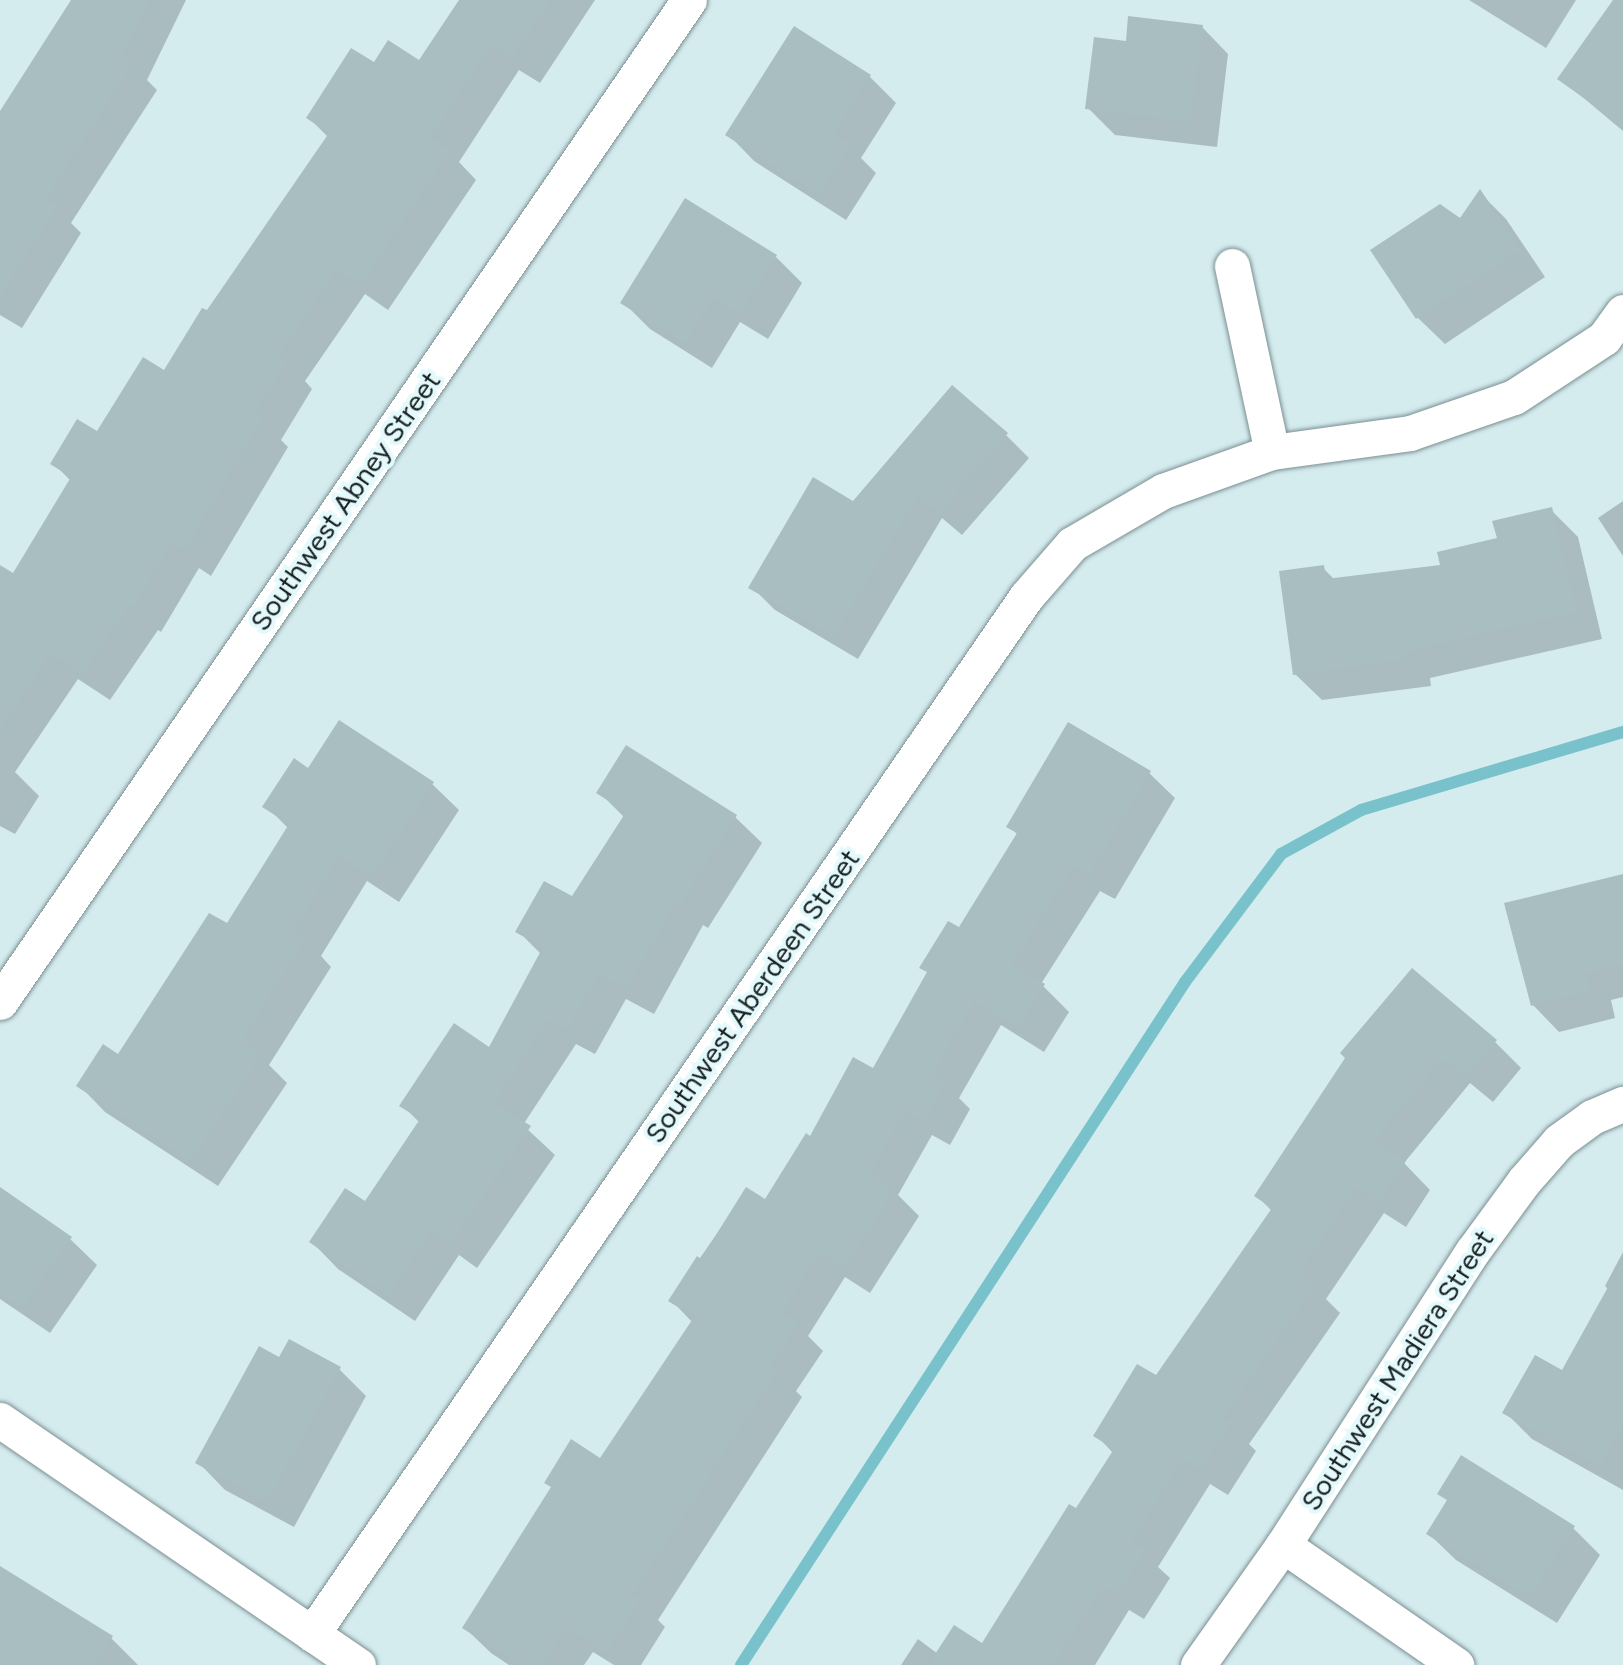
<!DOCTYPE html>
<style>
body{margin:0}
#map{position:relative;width:1623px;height:1665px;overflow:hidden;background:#d5ecef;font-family:Figtree,sans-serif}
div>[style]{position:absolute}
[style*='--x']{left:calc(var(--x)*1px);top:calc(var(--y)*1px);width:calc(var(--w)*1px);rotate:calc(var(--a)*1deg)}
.shadow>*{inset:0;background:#0003}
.stream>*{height:12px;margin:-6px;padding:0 6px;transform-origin:6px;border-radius:6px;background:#7ac2cb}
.building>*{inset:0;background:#a8bec1}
.roads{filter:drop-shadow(0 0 2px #7b8f92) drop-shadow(0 0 2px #7b8f92)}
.minor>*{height:35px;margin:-17.5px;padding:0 17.5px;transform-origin:17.5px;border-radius:17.5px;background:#fff}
span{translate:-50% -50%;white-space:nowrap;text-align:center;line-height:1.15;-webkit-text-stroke:8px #e3f9fc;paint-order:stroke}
.street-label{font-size:28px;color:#1a2223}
</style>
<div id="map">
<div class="shadow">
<div style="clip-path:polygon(87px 0,186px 0,147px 80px,157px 90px,71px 223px,81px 233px,22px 328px,0 315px,0 116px)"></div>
<div style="clip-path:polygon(462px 0,595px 0,540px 83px,519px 70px,459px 162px,476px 180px,388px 310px,365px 294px,305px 381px,312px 389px,281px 440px,288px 447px,211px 576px,199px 568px,161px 632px,158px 630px,110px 700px,78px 679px,15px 772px,39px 796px,15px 834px,0 826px,0 590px,14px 577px,71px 481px,53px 463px,121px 442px,329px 138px,309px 118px,374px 66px,420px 63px)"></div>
<div style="clip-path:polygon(1469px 0,1576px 0,1546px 48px)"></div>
<div style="clip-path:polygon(1616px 0,1623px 0,1623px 131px,1561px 79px)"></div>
<div style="clip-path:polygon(1202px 27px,1228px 54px,1217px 147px,1115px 135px,1088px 108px,1128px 43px)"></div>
<div style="clip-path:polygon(869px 76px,896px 103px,861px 158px,876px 173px,846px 220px,754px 161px,728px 134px)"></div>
<div style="clip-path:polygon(1480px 193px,1506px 219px,1545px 277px,1445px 344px,1418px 318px,1374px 251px,1461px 221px)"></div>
<div style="clip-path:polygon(776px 257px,802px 283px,768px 339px,740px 322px,712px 368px,650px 329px,624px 303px)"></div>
<div style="clip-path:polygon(1006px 435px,1029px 458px,962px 535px,942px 518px,858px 659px,775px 610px,752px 587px,854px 504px)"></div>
<div style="clip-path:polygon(1623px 501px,1623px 556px,1598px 518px)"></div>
<div style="clip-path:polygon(1551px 510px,1578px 537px,1602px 639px,1430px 678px,1431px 686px,1322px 700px,1295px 674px,1323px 568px,1336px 581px,1443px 567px)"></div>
<div style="clip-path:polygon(309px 771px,432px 784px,459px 810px,399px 902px,367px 881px,321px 956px,331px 967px,269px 1065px,287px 1083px,218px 1186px,105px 1112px,79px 1085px,119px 1057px,228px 927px,289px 829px,266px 806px)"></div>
<div style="clip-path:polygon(1149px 773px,1175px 798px,1115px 899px,1100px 891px,1041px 984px,1069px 1012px,1044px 1052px,1001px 1025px,959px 1098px,970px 1109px,950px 1145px,932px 1135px,898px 1195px,919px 1216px,870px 1293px,845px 1277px,808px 1336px,823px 1351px,796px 1391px,802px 1397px,658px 1620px,665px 1627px,641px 1665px,614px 1665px,593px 1652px,584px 1665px,509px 1665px,491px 1653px,465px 1628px,601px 1461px,693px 1323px,671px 1300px,747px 1190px,766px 1202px,811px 1139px,874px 1071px,1018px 835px,1009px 826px)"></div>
<div style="clip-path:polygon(599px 792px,735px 817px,762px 843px,708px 928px,703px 925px,654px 1014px,626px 999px,595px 1054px,576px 1044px,523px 1125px,555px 1155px,477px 1268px,459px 1255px,415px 1321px,338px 1269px,312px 1242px,366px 1204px,420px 1123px,402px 1105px,490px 1050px,542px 955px,518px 931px,573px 899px,625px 818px)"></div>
<div style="clip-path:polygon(1623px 880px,1623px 997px,1611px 1000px,1615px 1018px,1559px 1032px,1533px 1005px)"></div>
<div style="clip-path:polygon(1495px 1042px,1521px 1068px,1493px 1102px,1470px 1083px,1404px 1163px,1430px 1190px,1406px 1227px,1384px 1213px,1326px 1299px,1340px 1313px,1249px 1444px,1256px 1451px,1228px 1495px,1210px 1484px,1158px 1567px,1170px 1578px,1144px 1619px,1129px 1610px,1095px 1665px,901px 1665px,918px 1639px,938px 1654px,983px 1647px,1114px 1454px,1096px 1435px,1157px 1379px,1273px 1212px,1257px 1196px,1348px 1058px)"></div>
<div style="clip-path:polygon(0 1190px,70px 1239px,97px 1265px,50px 1333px,0 1299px)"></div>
<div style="clip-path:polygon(1623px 1252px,1623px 1490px,1532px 1439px,1505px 1412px,1563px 1373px,1609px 1290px,1605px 1286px)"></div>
<div style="clip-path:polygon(280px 1360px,339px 1369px,366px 1396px,294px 1527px,225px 1490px,199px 1463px)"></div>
<div style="clip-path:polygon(1440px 1493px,1573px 1528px,1600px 1555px,1557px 1623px,1456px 1560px,1429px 1534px,1449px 1502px)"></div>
<div style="clip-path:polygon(0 1591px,111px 1638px,138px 1665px,0 1665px)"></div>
</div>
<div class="stream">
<div style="--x:741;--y:1665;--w:815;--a:-56.97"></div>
<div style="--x:1185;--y:982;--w:160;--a:-53.1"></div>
<div style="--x:1281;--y:854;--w:91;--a:-28.8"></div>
<div style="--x:1361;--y:810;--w:273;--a:-16.6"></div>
</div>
<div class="building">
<div style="clip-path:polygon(71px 0,149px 0,122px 56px,134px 63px,46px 199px,57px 206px,0 298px,0 111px)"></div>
<div style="clip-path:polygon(459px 0,551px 0,512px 59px,491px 45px,431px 138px,451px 151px,361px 286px,337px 270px,279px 355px,288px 360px,255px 413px,263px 418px,184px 551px,172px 543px,134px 607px,130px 605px,82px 675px,50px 654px,0 730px,0 565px,13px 573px,71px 477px,50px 464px,77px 419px,97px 431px,143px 357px,164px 370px,202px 308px,207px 310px,329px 133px,306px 118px,351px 48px,374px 62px,388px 40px,419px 60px)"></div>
<div style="clip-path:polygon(1613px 0,1623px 0,1623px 126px,1557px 79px)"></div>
<div style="clip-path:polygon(1128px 16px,1203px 25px,1191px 122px,1085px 109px,1094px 37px,1126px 41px)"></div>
<div style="clip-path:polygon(794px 26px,871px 75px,834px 134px,851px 145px,819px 195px,725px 135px)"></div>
<div style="clip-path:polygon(1480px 189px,1521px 250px,1416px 319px,1370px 250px,1440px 204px,1460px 218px)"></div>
<div style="clip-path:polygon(685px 198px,777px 255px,740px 314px,713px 298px,685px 343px,620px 303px)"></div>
<div style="clip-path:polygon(952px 385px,1008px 433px,938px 514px,918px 497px,834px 637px,748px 588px,813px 477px,853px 501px)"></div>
<div style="clip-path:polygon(1552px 507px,1577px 612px,1405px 652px,1406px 660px,1293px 675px,1279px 571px,1324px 565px,1326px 579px,1440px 565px,1437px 552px,1497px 538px,1492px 521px)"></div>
<div style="clip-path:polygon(339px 720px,434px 782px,372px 877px,339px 856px,294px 931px,306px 938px,242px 1041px,262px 1054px,191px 1162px,76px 1086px,103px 1044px,118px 1054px,209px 913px,227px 923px,289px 824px,262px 807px,294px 758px,308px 768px)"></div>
<div style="clip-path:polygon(1068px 722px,1151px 771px,1089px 875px,1074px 867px,1012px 964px,1045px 984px,1018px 1028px,974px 1002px,933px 1074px,946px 1082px,924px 1122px,906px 1111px,870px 1173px,895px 1189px,844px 1269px,819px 1253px,782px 1312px,799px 1323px,771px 1365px,778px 1370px,633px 1594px,641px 1599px,607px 1653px,566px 1628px,543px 1665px,520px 1665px,462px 1628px,551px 1487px,544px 1483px,571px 1439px,600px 1458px,694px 1317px,668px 1301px,697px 1256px,701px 1259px,746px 1187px,765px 1199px,806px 1133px,810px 1136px,853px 1057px,873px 1068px,927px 972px,919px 968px,948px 921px,959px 927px,1017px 833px,1006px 827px)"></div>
<div style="clip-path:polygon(626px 745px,737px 815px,681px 904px,676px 901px,627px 990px,599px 974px,568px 1029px,549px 1019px,494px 1103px,531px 1126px,450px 1244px,432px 1231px,387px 1296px,309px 1242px,345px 1188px,365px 1201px,420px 1119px,399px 1106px,454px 1023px,489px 1047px,543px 947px,515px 932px,544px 881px,572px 896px,626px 812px,596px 793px)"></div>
<div style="clip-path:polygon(1623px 874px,1623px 964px,1586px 973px,1590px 991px,1531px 1006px,1504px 903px)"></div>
<div style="clip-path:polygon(1412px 968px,1497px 1040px,1465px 1077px,1442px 1059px,1374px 1141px,1406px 1161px,1379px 1203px,1356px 1188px,1299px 1274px,1315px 1285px,1224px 1418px,1231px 1422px,1201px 1470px,1183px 1459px,1131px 1542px,1145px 1550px,1117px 1595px,1102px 1586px,1053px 1665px,928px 1665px,954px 1625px,982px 1643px,1069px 1504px,1076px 1508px,1114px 1449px,1093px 1436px,1137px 1364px,1156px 1375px,1272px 1208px,1254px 1196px,1345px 1058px,1340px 1053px)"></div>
<div style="clip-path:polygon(0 1187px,72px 1237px,22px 1309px,0 1293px)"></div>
<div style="clip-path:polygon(1623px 1260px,1623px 1426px,1600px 1467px,1502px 1413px,1535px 1355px,1562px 1370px)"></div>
<div style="clip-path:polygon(289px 1339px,341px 1367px,267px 1503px,195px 1463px,259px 1346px,279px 1357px)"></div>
<div style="clip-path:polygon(1461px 1455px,1575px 1526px,1530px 1598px,1426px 1534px,1447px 1500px,1437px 1494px)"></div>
<div style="clip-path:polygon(0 1566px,113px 1636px,95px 1665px,0 1665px)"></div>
</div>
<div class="roads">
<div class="minor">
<div style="--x:1232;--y:266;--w:190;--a:77.9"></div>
<div style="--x:0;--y:1002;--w:1216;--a:-55.49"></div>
<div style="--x:0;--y:1420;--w:434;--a:34.4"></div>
<div style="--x:1283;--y:1545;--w:211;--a:34.7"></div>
<div style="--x:312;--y:1634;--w:1259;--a:-55.45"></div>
<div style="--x:1026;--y:597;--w:70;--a:-49"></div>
<div style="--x:1072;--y:544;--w:105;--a:-30.2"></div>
<div style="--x:1163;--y:491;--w:116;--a:-19.7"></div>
<div style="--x:1272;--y:452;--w:139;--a:-7.8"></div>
<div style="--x:1410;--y:433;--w:110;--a:-19.1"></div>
<div style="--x:1514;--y:397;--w:108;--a:-33.2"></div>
<div style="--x:1604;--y:338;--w:32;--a:-54"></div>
<div style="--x:1198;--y:1665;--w:147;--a:-54.7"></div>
<div style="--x:1283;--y:1545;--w:349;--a:-57.2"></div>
<div style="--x:1472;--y:1252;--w:88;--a:-53.8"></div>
<div style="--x:1524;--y:1181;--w:53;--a:-48.8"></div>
<div style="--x:1559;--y:1141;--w:41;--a:-36"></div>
<div style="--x:1592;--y:1117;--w:34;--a:-23"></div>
</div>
</div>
<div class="street-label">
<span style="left:345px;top:501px;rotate:-55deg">Southwest Abney Street</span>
<span style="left:752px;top:996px;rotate:-55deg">Southwest Aberdeen Street</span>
<span style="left:1397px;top:1370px;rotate:-57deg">Southwest Madiera Street</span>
</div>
</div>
